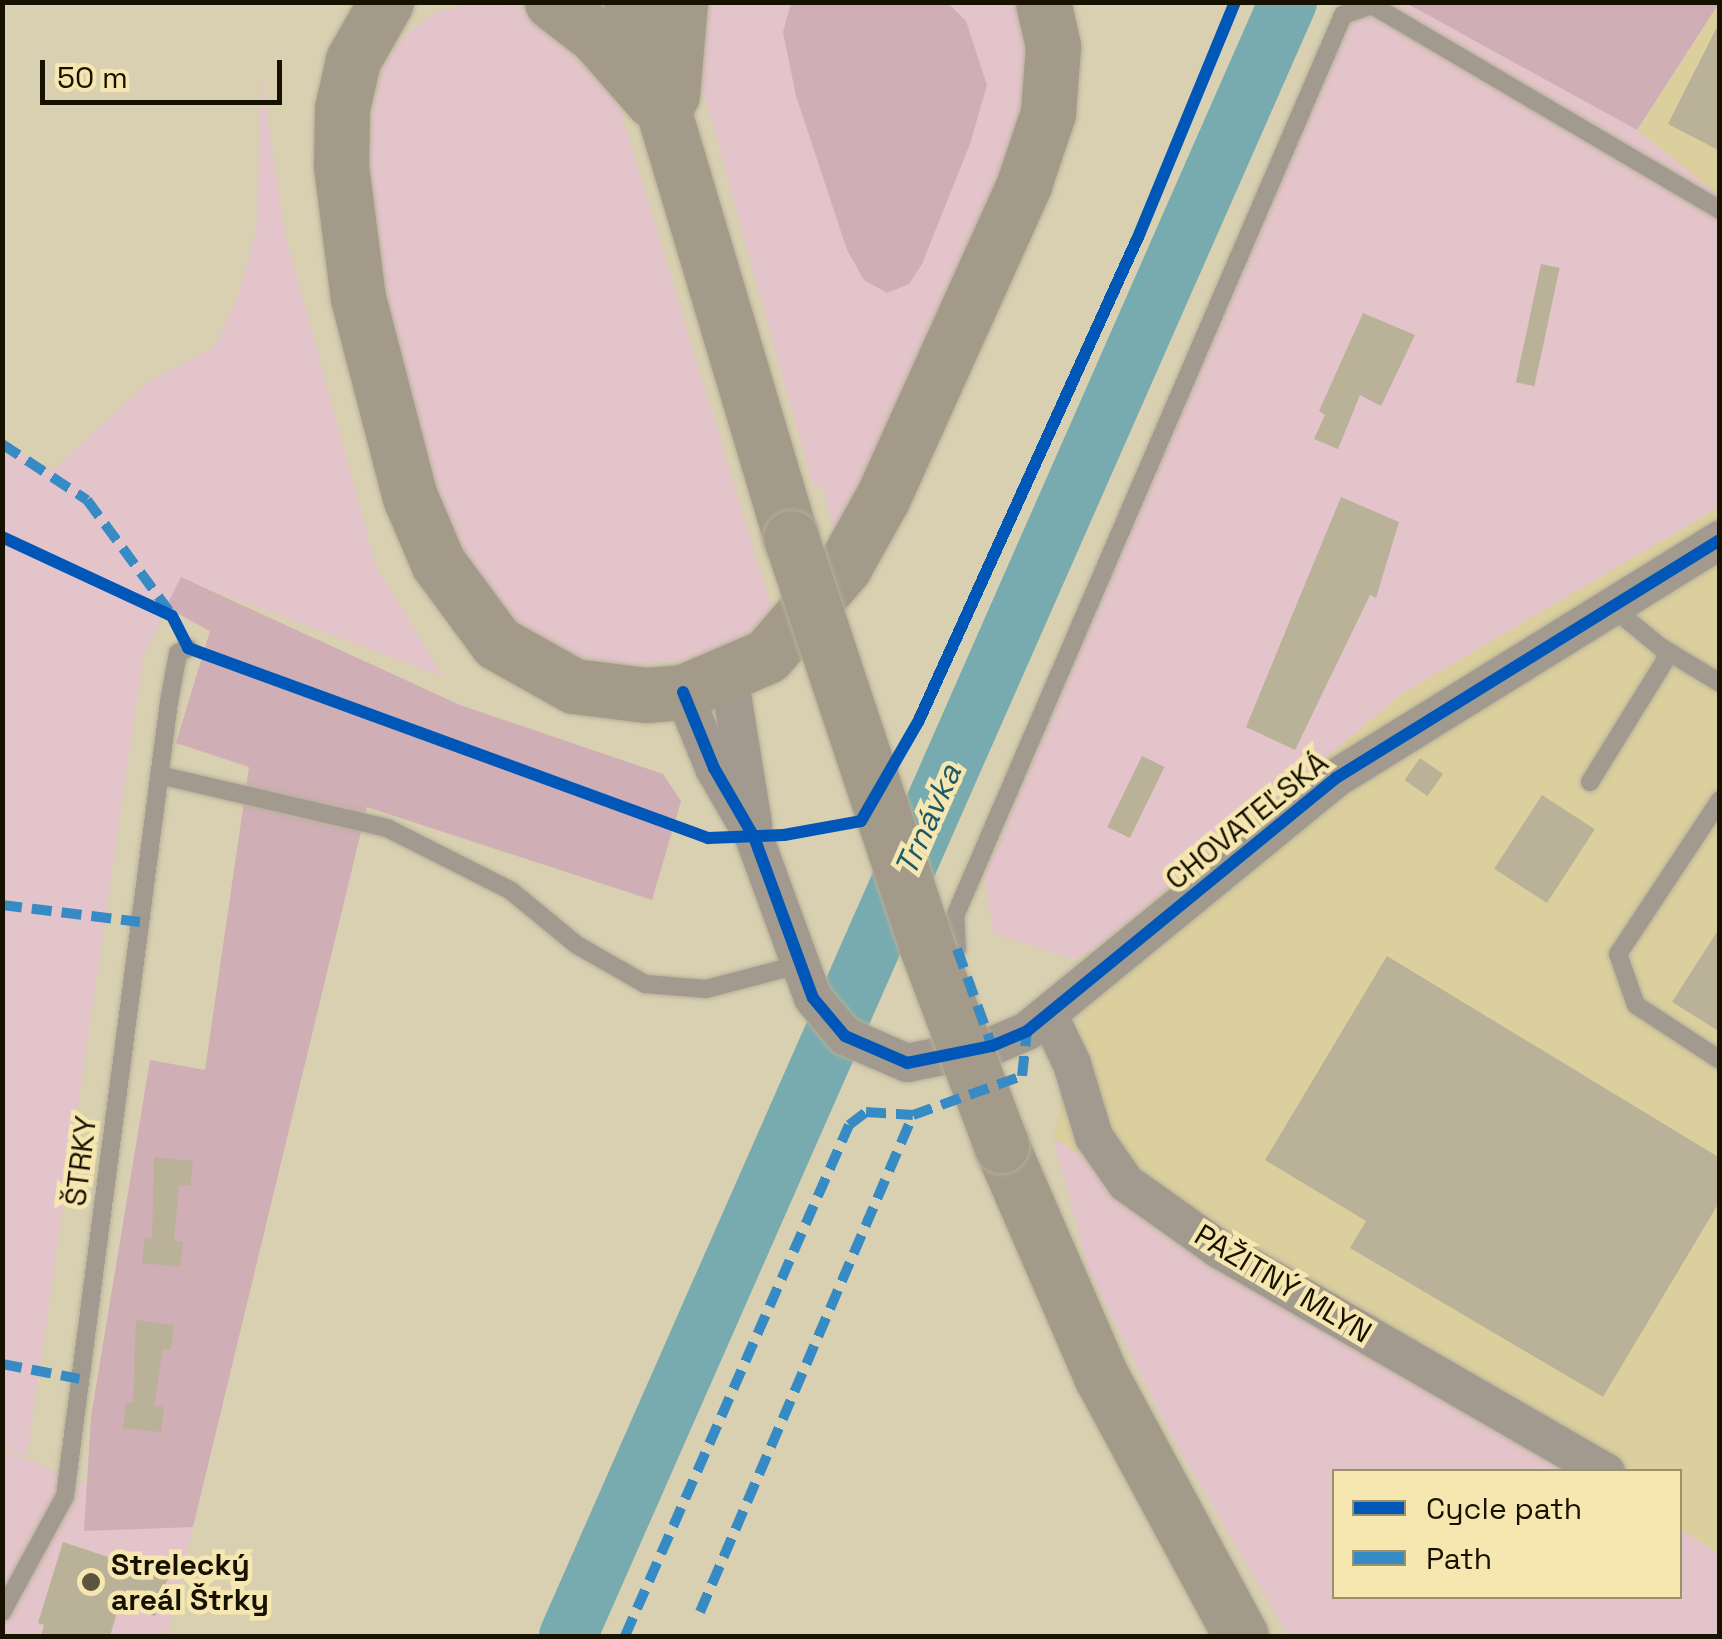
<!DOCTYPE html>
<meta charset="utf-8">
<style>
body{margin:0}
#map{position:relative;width:1722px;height:1639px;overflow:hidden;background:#d8d0b1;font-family:"Space Grotesk",sans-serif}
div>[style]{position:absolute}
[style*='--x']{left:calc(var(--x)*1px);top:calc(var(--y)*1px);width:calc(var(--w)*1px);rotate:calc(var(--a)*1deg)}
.built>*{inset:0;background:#dbcf9e}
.green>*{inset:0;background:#e3c4ca}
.forest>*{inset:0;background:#cfaeb5}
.river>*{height:58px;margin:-29px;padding:0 29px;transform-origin:29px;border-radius:29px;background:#78abaf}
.building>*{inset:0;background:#bab199;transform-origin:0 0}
.roads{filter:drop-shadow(0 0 2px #b6b098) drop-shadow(0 0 2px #b6b098)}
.lane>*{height:18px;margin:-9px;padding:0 9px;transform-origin:9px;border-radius:9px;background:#a29a8f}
.street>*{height:38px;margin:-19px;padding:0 19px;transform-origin:19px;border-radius:19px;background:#a29a8f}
.primary>*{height:55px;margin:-27.5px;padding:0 27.5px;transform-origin:27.5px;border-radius:27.5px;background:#a49a89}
.bridges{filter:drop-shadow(0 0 2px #b6b098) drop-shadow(0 0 2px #b6b098)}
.primary-bridge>*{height:55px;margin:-27.5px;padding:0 27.5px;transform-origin:27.5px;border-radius:27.5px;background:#a49a89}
.quiet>*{height:10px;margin-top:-5px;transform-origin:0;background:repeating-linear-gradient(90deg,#378bc4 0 20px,transparent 0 30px)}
.cycleway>*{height:12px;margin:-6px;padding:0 6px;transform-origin:6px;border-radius:6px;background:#0057b8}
.dots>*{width:28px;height:28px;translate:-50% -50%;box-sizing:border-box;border:5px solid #f5e7af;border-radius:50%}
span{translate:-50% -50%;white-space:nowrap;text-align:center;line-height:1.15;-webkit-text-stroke:9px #f5e7af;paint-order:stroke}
.street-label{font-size:30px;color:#171200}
.poi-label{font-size:30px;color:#171200;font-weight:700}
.left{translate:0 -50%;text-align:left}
.water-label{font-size:32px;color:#1c5a69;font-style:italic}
.frame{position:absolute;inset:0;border:5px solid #171200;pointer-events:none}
.legend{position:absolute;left:1332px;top:1469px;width:350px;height:130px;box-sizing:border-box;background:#f5e7af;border:2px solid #9c9269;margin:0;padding:12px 18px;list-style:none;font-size:30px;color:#171200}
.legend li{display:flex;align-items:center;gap:20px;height:50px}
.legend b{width:50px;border:2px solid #9c9269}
.scale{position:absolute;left:40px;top:60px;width:242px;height:45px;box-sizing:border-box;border:5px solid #171200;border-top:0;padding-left:12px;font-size:30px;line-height:35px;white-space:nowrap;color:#171200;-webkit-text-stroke:8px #f5e7af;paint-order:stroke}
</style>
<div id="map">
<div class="built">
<div style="clip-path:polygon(1719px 3px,1719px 195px,1637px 130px)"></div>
<div style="clip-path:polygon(1719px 507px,1719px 1554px,1680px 1529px,1680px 1472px,1587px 1471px,1053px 1138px,1099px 946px,1403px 693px)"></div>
</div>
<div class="green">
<div style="clip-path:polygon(473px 3px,519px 6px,556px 23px,617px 99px,772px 610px,742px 638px,693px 659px,626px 665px,571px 654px,521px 627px,478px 579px,443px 516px,376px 283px,366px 139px,380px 73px,405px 35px,435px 13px)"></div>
<div style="clip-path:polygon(703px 3px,791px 3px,783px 32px,922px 264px,987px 85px,966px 21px,948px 3px,1018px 3px,1035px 61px,1023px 138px,836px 540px,823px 487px,813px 486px,697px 68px)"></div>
<div style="clip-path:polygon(1354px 3px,1406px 3px,1637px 130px,1719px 195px,1719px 507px,1403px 693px,1099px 946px,1075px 959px,994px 934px,984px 877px)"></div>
<div style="clip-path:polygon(261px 75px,286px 237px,377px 569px,444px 677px,180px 578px,143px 658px,27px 1456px,2px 1447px,2px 444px,53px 470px,147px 383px,215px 346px,239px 293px,257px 225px)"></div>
<div style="clip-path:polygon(1053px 1138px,1587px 1471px,1334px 1472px,1334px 1596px,1680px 1596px,1680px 1529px,1719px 1554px,1719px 1636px,1289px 1636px,1171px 1435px,1089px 1271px)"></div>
<div style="clip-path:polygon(2px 1449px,193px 1527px,168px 1636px,3px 1636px)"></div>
</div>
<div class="forest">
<div style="clip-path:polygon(791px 3px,948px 3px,966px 21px,987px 85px,970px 144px,922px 264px,909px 284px,887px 293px,864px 280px,847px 250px,796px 96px,783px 32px)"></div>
<div style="clip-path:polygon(1406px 3px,1719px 2px,1719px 3px,1637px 130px)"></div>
<div style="clip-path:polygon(181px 577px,460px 705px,663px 774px,681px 801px,652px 900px,367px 807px,193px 1527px,84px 1531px,91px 1417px,150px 1060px,205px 1070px,249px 767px,176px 743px,210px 631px,166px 607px)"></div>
</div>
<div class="river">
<div style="--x:568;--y:1636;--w:1786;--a:-66.22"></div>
</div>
<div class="building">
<div style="clip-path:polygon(1720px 21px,1720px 151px,1668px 124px)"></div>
<div style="left:1541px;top:264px;width:19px;height:121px;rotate:12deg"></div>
<div style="clip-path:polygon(1363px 313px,1415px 335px,1381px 406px,1360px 395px,1338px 449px,1314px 439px,1325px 415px,1319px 411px)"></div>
<div style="clip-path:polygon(1341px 497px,1399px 522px,1376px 598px,1370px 595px,1295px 750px,1246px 727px)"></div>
<div style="left:1142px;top:756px;width:25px;height:79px;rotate:26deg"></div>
<div style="left:1420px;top:758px;width:28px;height:27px;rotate:35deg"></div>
<div style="left:1542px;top:795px;width:63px;height:88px;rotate:33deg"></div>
<div style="clip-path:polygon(1720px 927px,1720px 1032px,1672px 1002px)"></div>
<div style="clip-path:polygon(1387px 956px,1720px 1158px,1720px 1201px,1603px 1397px,1350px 1248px,1366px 1221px,1265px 1160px)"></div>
<div style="clip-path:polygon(154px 1157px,193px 1161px,190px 1186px,179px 1185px,174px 1241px,183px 1242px,180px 1267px,142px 1263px,145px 1237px,152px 1238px)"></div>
<div style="clip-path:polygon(136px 1320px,174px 1325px,171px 1350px,163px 1349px,154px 1406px,164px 1407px,161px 1432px,123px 1428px,126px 1403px,133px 1403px)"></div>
<div style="clip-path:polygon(63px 1542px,168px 1577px,155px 1616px,120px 1603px,110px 1636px,41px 1636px,44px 1625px,38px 1623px)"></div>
</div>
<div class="roads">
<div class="lane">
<div style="--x:1659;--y:646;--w:71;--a:31.2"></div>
<div style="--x:159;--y:775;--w:234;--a:13.1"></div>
<div style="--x:387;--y:828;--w:138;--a:26.8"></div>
<div style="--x:510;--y:890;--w:87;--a:39.4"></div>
<div style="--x:577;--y:945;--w:78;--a:29.8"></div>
<div style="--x:645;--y:984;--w:61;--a:4.7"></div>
<div style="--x:706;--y:989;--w:95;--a:-14.6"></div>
<div style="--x:1590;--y:782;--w:145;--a:-58.3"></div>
<div style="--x:1666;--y:659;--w:9;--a:-103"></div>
<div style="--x:1664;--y:650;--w:66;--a:-140.5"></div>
<div style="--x:1720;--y:800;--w:185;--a:123.5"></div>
<div style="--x:1618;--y:954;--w:54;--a:70.6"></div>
<div style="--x:1636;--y:1005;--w:100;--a:33.2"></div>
<div style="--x:957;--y:949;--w:33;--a:-93"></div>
<div style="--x:955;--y:916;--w:981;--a:-66.7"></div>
<div style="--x:1343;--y:15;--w:31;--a:-19"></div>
<div style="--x:1372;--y:5;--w:404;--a:30.5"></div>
<div style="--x:2;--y:1612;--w:132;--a:-61.5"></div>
<div style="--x:65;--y:1496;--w:801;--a:-82.54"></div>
<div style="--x:169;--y:702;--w:50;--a:-79.6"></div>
<div style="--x:178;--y:653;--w:11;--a:-27"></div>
</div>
<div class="street">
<div style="--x:729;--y:676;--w:151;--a:80.8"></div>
<div style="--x:683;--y:692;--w:82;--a:67.8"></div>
<div style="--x:714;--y:768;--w:80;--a:59.9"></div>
<div style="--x:754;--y:837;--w:171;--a:69.9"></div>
<div style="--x:813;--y:998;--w:50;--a:49.9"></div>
<div style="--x:845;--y:1036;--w:68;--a:23.5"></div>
<div style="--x:907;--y:1063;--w:87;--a:-11.3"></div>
<div style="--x:992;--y:1046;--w:38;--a:-23"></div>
<div style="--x:1027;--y:1031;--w:399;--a:-39.3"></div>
<div style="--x:1336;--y:778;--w:452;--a:-31.8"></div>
<div style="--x:1049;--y:1016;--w:53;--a:64.4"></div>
<div style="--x:1072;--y:1064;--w:76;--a:73.2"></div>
<div style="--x:1094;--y:1137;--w:56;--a:55.2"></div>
<div style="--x:1126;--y:1183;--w:114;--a:35.4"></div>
<div style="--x:1219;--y:1249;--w:447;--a:30"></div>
</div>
<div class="primary">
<div style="--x:386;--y:2;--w:67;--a:119.6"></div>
<div style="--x:353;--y:60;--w:50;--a:102.7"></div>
<div style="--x:342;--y:109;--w:57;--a:91"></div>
<div style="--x:341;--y:166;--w:133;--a:82.7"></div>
<div style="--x:358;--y:298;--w:206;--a:75.4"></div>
<div style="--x:410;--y:497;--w:72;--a:67"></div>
<div style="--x:438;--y:563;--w:99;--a:53.6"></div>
<div style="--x:497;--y:643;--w:88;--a:29.2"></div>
<div style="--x:574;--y:686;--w:73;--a:7.1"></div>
<div style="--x:646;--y:695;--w:37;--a:-5"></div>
<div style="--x:683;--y:692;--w:91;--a:-23.2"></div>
<div style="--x:767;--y:656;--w:118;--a:-49.1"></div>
<div style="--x:844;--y:567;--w:80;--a:-60.9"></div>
<div style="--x:883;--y:497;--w:343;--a:-65.7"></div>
<div style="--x:1024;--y:184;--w:75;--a:-71.3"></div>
<div style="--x:1048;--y:113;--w:67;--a:-85.7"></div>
<div style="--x:1053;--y:46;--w:45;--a:-102.8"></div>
<div style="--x:552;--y:2;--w:56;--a:37.7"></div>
<div style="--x:596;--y:36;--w:86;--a:48.8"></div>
<div style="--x:631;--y:2;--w:559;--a:73.38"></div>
<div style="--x:672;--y:95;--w:93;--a:-85.1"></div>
<div style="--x:1001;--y:1145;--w:252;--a:66.6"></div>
<div style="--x:1101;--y:1376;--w:295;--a:61.7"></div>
</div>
</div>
<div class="bridges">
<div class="primary-bridge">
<div style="--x:791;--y:538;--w:429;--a:71.6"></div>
<div style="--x:926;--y:945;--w:214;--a:69.4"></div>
</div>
</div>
<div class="quiet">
<div style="--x:2;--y:444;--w:102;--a:33.4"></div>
<div style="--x:87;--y:500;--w:138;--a:53.5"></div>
<div style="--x:2;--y:905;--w:139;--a:7"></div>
<div style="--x:957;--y:949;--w:103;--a:70.2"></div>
<div style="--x:2;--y:1364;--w:79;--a:10.9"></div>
<div style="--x:700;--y:1612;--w:541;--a:-66.8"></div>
<div style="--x:625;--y:1636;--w:558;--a:-66.33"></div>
<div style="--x:849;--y:1125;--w:21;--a:-37"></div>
<div style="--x:866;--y:1112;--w:47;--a:3.7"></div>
<div style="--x:913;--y:1115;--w:116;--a:-19.7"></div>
<div style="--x:1022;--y:1076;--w:45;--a:-83.7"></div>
</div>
<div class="cycleway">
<div style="--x:2;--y:537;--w:187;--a:24.9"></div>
<div style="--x:172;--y:616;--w:36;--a:63"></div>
<div style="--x:188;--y:648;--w:554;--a:20.07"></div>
<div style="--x:708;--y:838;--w:76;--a:-2.3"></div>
<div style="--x:784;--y:835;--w:78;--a:-10.3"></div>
<div style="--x:861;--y:821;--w:116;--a:-60.1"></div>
<div style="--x:919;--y:720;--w:533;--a:-65.6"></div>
<div style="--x:1139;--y:235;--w:252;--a:-67.6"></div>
<div style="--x:683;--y:692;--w:82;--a:67.8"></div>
<div style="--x:714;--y:768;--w:80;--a:59.9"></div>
<div style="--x:754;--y:837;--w:171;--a:69.9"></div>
<div style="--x:813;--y:998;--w:50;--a:49.9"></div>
<div style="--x:845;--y:1036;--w:68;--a:23.5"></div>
<div style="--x:907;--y:1063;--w:87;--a:-11.3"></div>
<div style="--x:992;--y:1046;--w:38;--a:-23"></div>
<div style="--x:1027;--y:1031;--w:399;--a:-39.3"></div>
<div style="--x:1336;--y:778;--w:452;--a:-31.8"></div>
</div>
<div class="dots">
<div style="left:91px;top:1582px;background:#5b543e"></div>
</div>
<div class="street-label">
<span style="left:1247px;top:821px;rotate:-39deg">CHOVATEĽSKÁ</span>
<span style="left:81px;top:1161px;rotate:-83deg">ŠTRKY</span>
<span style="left:1283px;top:1284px;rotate:31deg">PAŽITNÝ MLYN</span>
</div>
<div class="poi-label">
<span class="left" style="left:111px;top:1582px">Strelecký<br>areál Štrky</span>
</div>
<div class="water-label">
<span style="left:928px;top:820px;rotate:-66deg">Trnávka</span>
</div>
<div class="frame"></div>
<ul class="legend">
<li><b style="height:12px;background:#0057b8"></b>Cycle path</li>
<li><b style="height:12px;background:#378bc4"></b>Path</li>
</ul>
<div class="scale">50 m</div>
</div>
